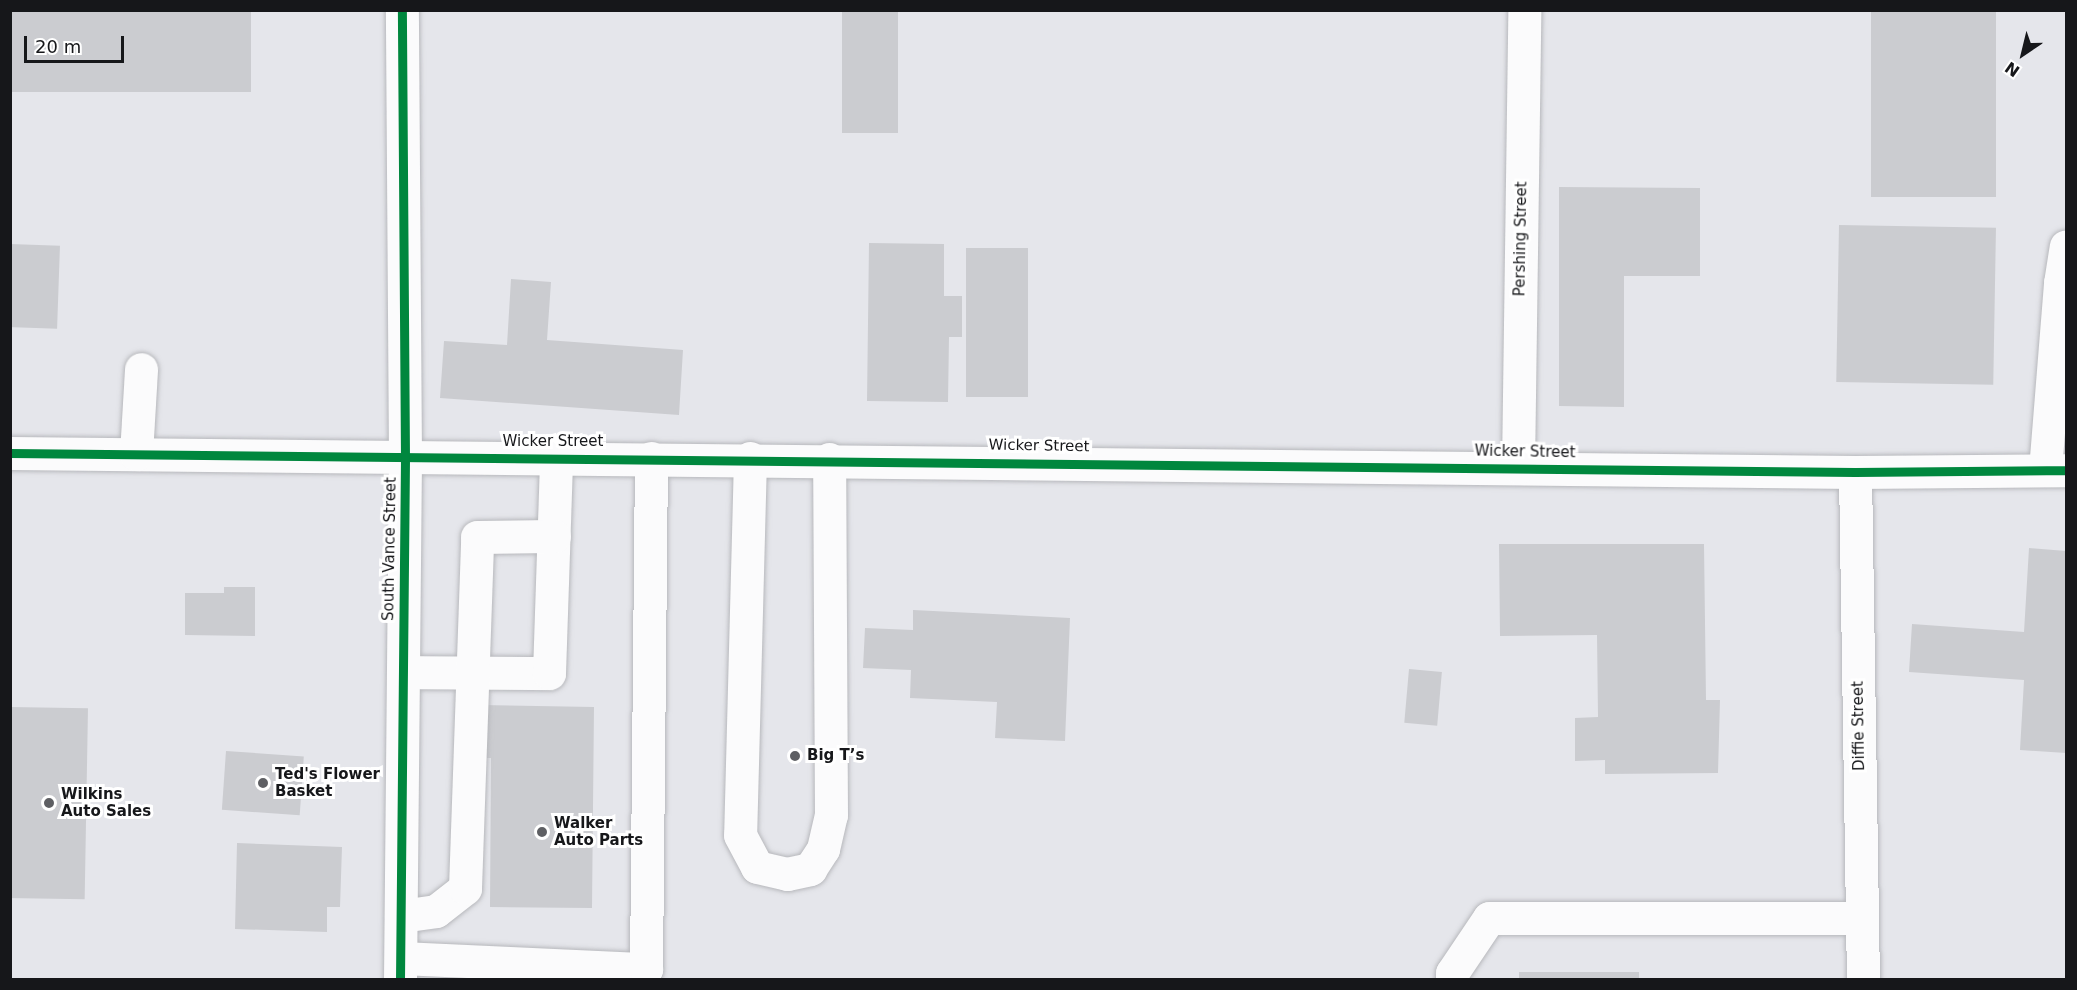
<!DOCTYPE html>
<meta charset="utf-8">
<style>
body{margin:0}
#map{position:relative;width:2077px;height:990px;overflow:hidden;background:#e5e6eb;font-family:"DejaVu Sans",sans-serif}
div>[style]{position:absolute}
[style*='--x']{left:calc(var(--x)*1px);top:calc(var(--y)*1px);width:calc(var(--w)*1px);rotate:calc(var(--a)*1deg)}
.building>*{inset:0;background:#cbccd0;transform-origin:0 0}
.roads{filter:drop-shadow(0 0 2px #b7b8bc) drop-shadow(0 0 2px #b7b8bc)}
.minor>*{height:33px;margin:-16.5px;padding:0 16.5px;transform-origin:16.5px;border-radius:16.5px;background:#fbfbfc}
.cycleway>*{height:9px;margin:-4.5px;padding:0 4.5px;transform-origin:4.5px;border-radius:4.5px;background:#00873e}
.dots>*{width:16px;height:16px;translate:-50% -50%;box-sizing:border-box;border:3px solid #fff;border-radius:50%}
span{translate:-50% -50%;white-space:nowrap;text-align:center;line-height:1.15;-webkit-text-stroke:6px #fff;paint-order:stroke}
.street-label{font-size:15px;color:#16171a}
.poi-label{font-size:15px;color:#16171a;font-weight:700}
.left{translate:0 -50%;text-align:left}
.frame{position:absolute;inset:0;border:12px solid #16171a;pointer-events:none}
.north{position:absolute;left:1993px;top:24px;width:60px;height:60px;-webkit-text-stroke:4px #fff;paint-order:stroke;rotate:215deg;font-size:16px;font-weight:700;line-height:24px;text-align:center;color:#16171a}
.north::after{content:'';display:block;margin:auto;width:21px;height:27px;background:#16171a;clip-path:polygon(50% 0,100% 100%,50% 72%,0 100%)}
.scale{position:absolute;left:24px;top:36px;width:100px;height:27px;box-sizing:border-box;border:3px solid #16171a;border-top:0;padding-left:8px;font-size:18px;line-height:21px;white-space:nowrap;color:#16171a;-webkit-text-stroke:4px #fff;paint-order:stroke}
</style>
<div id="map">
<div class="building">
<div style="left:10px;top:10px;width:241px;height:82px"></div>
<div style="left:842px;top:10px;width:56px;height:123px"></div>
<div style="left:1871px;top:10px;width:125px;height:187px"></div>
<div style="clip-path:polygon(1559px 187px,1700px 188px,1700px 276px,1624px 276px,1624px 407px,1559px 406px)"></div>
<div style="left:1839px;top:225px;width:157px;height:157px;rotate:1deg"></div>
<div style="clip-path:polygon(869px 243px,944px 244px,944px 296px,962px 296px,962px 337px,949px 337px,948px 402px,867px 401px)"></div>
<div style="left:10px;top:244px;width:50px;height:83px;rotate:2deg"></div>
<div style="left:966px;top:248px;width:62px;height:149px"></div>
<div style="clip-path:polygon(511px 279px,551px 282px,547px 340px,683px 350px,679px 415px,440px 398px,444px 341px,507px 345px)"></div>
<div style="clip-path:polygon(1499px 544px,1704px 544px,1706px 700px,1720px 700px,1718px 773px,1605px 774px,1605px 760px,1575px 761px,1575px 718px,1598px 717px,1597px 635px,1500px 636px)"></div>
<div style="clip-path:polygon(2029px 548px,2066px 551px,2066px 753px,2020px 750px,2024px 680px,1909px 672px,1912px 624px,2024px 632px)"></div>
<div style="clip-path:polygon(224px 587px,255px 587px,255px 636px,185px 635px,185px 593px,224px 593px)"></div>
<div style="clip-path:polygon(913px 610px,1070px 618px,1065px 741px,995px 738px,997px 702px,910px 698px,911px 670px,863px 668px,865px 628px,913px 630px)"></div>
<div style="left:1409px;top:669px;width:33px;height:54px;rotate:5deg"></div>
<div style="clip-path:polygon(479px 705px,594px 707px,592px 908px,490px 907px,491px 758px,478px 758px)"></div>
<div style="left:10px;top:707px;width:78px;height:191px;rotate:1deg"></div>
<div style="left:226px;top:751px;width:78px;height:59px;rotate:4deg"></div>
<div style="clip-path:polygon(237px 843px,342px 847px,340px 907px,327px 907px,327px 932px,235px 929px)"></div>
<div style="left:1519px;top:972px;width:120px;height:8px"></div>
</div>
<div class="roads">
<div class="minor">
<div style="--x:10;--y:453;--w:1845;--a:0.59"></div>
<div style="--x:1855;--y:472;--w:211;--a:-0.5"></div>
<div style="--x:136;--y:454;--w:85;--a:-86.6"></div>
<div style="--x:750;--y:458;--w:377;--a:91.5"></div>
<div style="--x:740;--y:835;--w:36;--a:62"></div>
<div style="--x:757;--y:867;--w:31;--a:13"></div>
<div style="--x:787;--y:874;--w:24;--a:-12"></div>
<div style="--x:810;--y:869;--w:24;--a:-57"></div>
<div style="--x:823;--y:849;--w:35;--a:-77"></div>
<div style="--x:831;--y:815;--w:356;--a:-90.3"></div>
<div style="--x:1518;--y:467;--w:457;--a:-89.2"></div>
<div style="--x:2045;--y:470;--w:188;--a:-85.4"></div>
<div style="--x:2060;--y:283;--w:37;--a:-81"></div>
<div style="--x:1855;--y:472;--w:508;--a:89.1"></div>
<div style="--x:403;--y:672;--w:146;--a:0.4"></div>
<div style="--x:549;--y:673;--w:216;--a:-88.1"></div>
<div style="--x:401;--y:916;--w:35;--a:-8"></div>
<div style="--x:436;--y:911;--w:37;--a:-38"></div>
<div style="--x:465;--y:888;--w:351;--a:-88"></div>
<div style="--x:477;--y:537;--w:77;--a:-0.7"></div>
<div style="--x:401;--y:958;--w:245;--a:2.6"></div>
<div style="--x:400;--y:980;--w:523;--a:-89.45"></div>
<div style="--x:405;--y:457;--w:447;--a:-90.4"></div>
<div style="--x:638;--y:980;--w:14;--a:-54"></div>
<div style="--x:646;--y:969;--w:511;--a:-89.44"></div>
<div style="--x:1452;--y:980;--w:7;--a:-90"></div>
<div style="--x:1452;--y:973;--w:66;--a:-56.1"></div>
<div style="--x:1489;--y:918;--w:373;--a:0"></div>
</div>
</div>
<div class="cycleway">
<div style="--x:10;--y:453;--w:1845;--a:0.59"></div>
<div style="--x:1855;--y:472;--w:211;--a:-0.5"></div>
<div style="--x:400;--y:980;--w:523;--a:-89.45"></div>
<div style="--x:405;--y:457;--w:447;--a:-90.4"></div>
</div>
<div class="dots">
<div style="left:795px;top:756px;background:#5e5f63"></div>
<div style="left:263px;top:783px;background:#5e5f63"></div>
<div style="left:49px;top:803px;background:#5e5f63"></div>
<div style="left:542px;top:832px;background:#5e5f63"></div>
</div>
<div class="street-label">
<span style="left:1521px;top:239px;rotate:-89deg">Pershing Street</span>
<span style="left:553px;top:442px">Wicker Street</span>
<span style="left:1039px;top:446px;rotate:1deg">Wicker Street</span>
<span style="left:1525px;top:452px;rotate:1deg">Wicker Street</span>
<span style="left:390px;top:549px;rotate:-89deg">South Vance Street</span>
<span style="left:1859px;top:726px;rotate:-91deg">Diffie Street</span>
</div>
<div class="poi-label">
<span class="left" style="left:807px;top:756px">Big T’s</span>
<span class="left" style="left:275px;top:783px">Ted's Flower<br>Basket</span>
<span class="left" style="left:61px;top:803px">Wilkins<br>Auto Sales</span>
<span class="left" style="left:554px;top:832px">Walker<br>Auto Parts</span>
</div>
<div class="frame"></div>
<div class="north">N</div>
<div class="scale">20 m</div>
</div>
